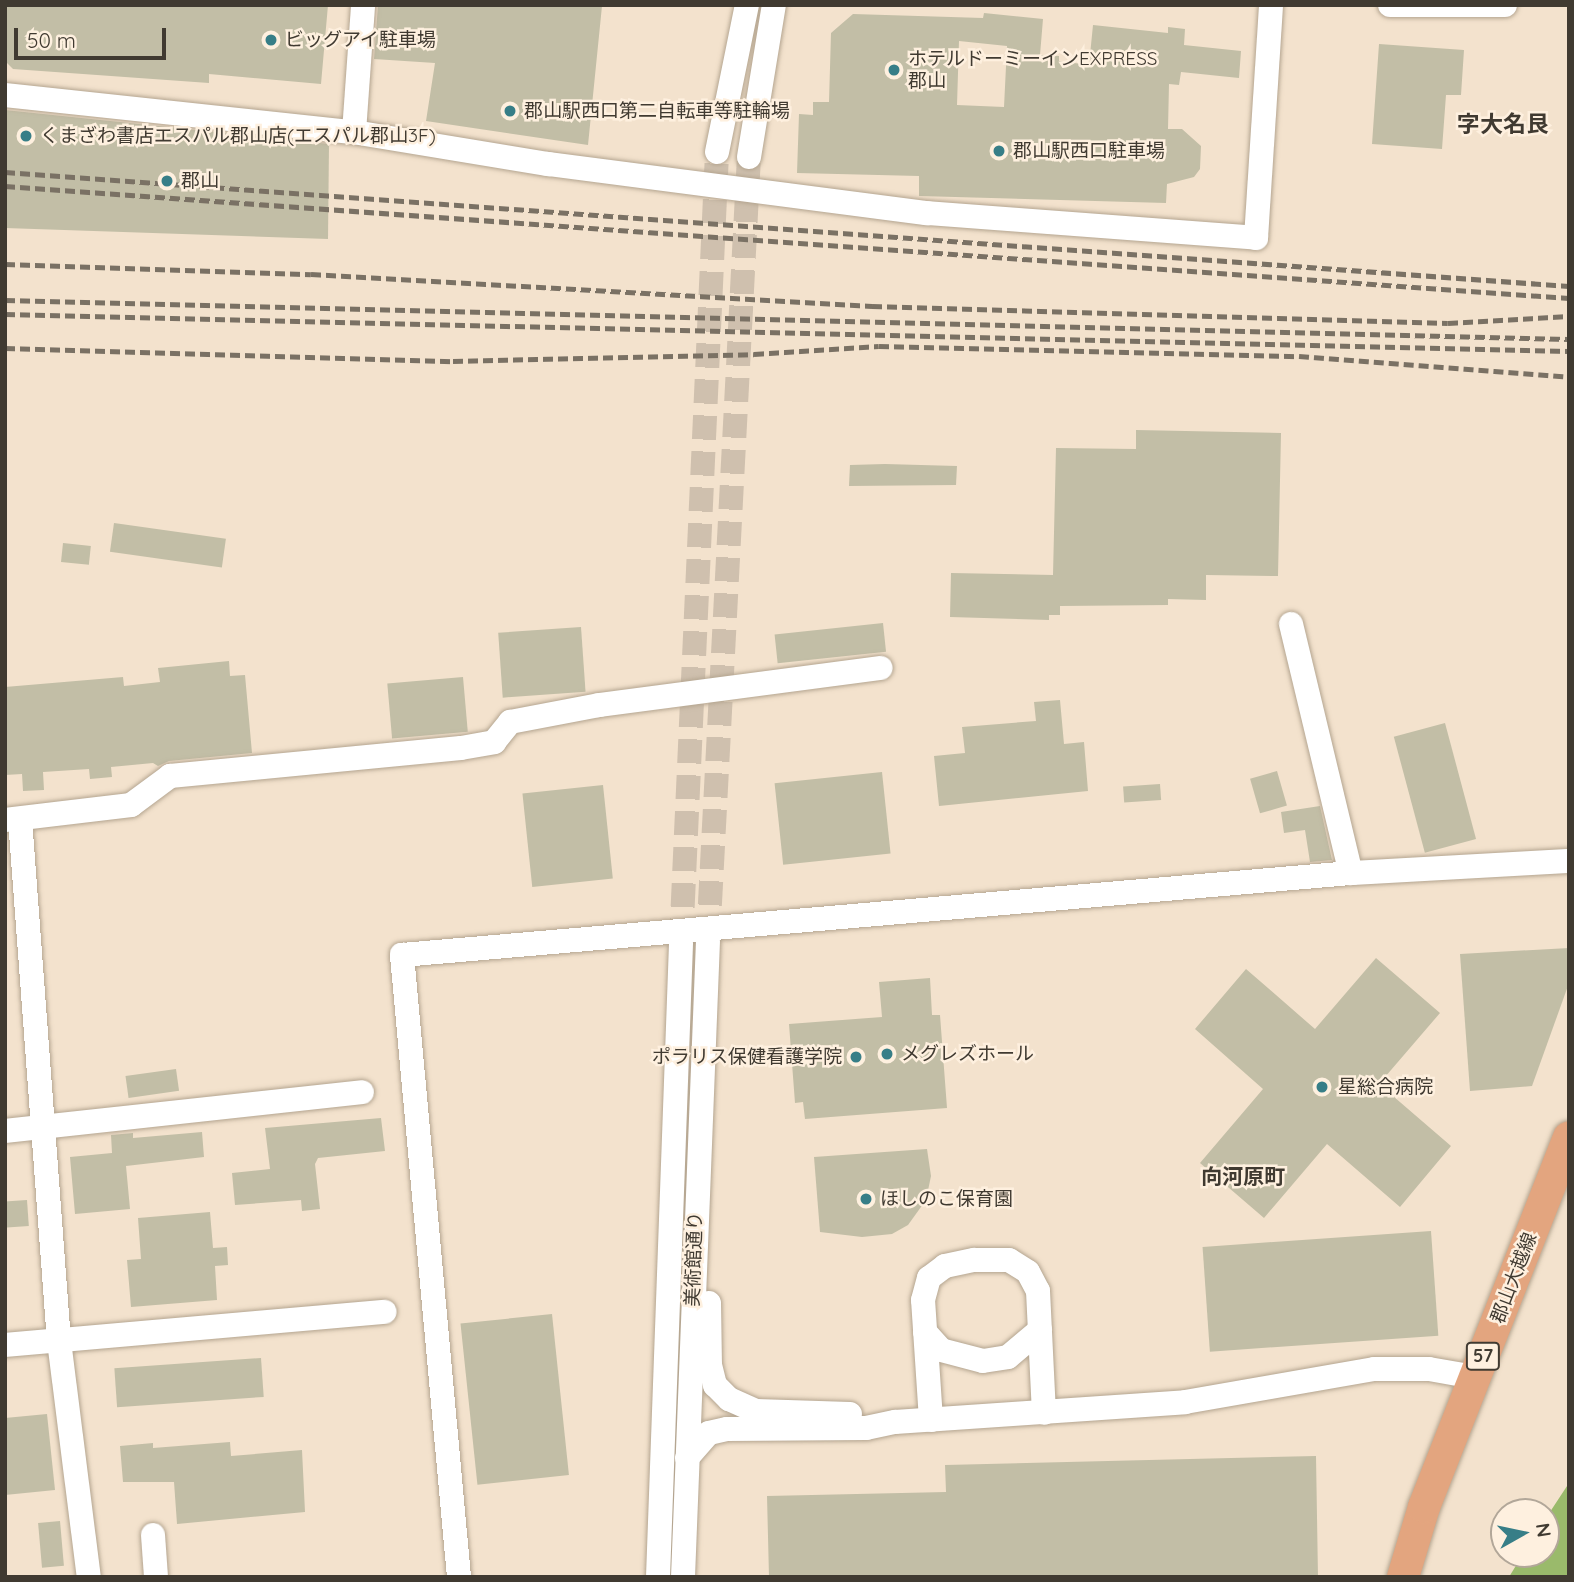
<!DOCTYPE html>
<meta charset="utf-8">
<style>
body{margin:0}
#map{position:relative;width:1574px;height:1582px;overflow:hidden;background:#f3e2cd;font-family:Quicksand,"Noto Sans JP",sans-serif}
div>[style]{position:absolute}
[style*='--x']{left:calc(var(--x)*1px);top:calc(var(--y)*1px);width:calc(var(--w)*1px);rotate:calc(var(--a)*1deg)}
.water>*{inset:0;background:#9aba6b}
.building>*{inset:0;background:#c2bea6;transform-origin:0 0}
.minor-tunnel>*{height:24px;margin-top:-12px;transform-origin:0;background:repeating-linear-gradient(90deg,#cfc0ae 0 24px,transparent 0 36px)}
.roads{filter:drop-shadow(0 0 2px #b4a590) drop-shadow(0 0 2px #b4a590)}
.minor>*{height:24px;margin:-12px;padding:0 12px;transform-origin:12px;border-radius:12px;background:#fff}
.major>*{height:32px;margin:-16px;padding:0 16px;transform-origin:16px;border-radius:16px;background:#e3a57f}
.rail>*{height:5px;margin-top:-2.5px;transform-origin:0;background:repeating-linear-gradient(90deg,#7a7164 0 10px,transparent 0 15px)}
.dots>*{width:19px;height:19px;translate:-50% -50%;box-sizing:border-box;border:4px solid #fef0df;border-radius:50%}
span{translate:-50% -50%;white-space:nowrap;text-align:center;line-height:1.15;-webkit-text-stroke:5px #fef0df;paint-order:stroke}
.shield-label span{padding:2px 5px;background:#fef0df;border:2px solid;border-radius:5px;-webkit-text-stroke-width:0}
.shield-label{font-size:18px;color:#403a31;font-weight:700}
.poi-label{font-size:19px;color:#403a31}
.left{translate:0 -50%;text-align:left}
.right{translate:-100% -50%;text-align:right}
.street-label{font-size:19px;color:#403a31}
.neighbourhood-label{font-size:21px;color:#403a31;font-weight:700}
.quarter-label{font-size:23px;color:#403a31;font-weight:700}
.frame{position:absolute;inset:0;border:7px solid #403a31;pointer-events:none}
.north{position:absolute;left:1490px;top:1498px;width:70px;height:70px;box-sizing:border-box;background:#fef0df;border:2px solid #b2a799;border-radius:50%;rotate:81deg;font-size:19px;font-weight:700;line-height:28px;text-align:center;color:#403a31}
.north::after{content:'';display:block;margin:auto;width:24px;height:32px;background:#377e87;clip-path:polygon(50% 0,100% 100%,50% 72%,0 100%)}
.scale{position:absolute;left:14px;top:28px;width:152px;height:32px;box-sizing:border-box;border:4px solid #403a31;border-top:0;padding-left:9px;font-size:21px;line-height:24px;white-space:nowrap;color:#403a31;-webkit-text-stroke:5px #fef0df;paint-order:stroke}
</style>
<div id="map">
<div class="water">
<div style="clip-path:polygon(1569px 1483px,1569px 1577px,1509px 1577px,1523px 1554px,1546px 1554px,1546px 1518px)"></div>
</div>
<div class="building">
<div style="clip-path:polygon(5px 5px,328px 5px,321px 84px,209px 74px,209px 83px,13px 69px,5px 61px)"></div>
<div style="clip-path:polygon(378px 5px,602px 6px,588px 145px,426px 121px,435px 63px,374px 59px)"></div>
<div style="clip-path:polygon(evenodd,984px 13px,1043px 19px,1040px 55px,1059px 56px,1059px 61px,1089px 65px,1093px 25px,1168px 33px,1168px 27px,1185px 29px,1184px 45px,1241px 51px,1239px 78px,1181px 72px,1179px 85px,1169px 84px,1168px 129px,1182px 129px,1201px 146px,1200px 169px,1194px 177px,1167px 184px,1166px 203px,919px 196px,919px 176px,797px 173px,799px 114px,813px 115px,813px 102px,829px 102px,831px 33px,853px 14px,983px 18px,984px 13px,959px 41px,1007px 46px,1004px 107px,957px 105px,959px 41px)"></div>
<div style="clip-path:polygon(1379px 44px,1464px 50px,1461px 95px,1446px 95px,1442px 149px,1372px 144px)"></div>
<div style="clip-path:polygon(5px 110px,329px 144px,328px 239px,5px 228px)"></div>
<div style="clip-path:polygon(1136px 430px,1281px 433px,1278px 576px,1206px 575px,1206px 600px,1168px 599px,1168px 605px,1060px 606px,1060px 615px,1049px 615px,1049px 620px,950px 617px,951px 573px,1053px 575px,1056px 448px,1136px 449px)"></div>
<div style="clip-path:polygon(885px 464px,957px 466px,956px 485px,849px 486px,850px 465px)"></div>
<div style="left:114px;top:523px;width:113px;height:29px;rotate:8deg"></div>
<div style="left:63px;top:543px;width:28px;height:19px;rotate:6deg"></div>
<div style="left:883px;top:623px;width:29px;height:109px;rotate:84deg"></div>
<div style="left:581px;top:627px;width:65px;height:83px;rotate:86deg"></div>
<div style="clip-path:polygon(229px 661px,230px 676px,245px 675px,252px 753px,169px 761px,158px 766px,153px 763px,111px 767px,112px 777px,90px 779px,89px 769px,43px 772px,44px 790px,23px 791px,22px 774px,5px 775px,5px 687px,123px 677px,124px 686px,160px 682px,158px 668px)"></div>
<div style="left:463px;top:677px;width:55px;height:76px;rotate:85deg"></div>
<div style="clip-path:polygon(1060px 700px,1064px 744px,1084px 742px,1088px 791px,939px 806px,934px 756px,965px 753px,962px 727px,1036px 721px,1034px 702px)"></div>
<div style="left:1445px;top:723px;width:120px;height:53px;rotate:75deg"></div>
<div style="left:1277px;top:771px;width:36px;height:28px;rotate:74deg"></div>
<div style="left:882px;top:772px;width:82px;height:108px;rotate:84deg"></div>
<div style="left:1160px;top:784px;width:16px;height:37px;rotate:86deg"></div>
<div style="left:603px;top:785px;width:94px;height:81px;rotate:84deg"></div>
<div style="clip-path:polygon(1320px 806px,1332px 860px,1310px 862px,1305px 830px,1284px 833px,1281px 812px)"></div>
<div style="clip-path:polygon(1569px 948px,1569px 983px,1532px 1086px,1470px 1091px,1460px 954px)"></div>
<div style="clip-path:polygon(1376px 958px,1440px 1013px,1379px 1084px,1451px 1146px,1400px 1207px,1327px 1144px,1264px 1218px,1200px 1163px,1263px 1089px,1195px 1029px,1246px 969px,1315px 1029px)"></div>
<div style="clip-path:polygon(930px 978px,932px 1015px,940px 1015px,947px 1108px,805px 1119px,803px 1102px,795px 1103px,789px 1024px,882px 1017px,879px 982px)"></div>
<div style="left:176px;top:1069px;width:22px;height:51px;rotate:82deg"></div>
<div style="clip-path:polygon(381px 1118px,385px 1151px,318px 1158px,315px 1164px,320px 1209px,302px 1211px,301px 1200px,235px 1205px,232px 1173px,270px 1169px,265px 1128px)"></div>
<div style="clip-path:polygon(202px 1132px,204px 1157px,126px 1166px,130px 1209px,75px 1214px,70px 1157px,112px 1153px,111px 1135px,133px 1133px,133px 1138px)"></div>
<div style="clip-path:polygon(927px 1149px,931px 1176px,926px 1200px,908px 1225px,892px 1234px,862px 1237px,820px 1232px,814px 1157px)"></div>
<div style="left:27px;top:1200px;width:26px;height:22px;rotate:86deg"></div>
<div style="clip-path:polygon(210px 1212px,213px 1248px,227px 1247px,228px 1265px,215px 1266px,217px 1300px,131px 1307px,127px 1260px,141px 1259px,138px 1218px)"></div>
<div style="left:1431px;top:1231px;width:105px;height:229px;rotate:86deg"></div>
<div style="left:552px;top:1314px;width:162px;height:92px;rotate:84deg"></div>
<div style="left:261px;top:1358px;width:39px;height:147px;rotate:86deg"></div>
<div style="clip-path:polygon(47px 1414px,55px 1490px,5px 1495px,5px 1418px)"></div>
<div style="clip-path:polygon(230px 1442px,231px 1456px,302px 1450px,305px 1512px,177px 1524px,174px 1482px,123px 1482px,120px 1446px,153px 1443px,153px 1448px)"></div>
<div style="clip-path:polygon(1316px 1456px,1318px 1577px,769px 1577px,767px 1496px,946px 1492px,945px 1465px)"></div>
<div style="left:60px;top:1521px;width:45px;height:22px;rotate:85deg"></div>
</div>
<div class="minor-tunnel">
<div style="--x:708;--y:941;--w:785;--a:-87.01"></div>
<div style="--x:681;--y:943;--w:792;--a:-87.39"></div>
</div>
<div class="roads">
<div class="minor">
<div style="--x:1390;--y:5;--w:115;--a:0"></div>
<div style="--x:5;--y:95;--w:351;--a:6.1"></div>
<div style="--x:354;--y:132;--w:197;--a:9.4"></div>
<div style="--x:548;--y:164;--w:382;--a:7.4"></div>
<div style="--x:927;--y:213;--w:330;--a:4.3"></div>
<div style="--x:1256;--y:238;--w:233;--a:-86.3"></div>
<div style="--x:354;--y:132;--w:127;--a:-85.9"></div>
<div style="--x:717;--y:152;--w:150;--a:-78.5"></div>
<div style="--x:749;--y:157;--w:154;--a:-80.7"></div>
<div style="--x:1291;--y:624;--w:256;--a:76.5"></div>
<div style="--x:20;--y:819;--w:523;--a:85.73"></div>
<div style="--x:59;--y:1341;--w:238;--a:82.8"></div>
<div style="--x:5;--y:820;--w:127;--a:-6.8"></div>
<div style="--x:131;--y:805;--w:49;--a:-36.6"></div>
<div style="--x:170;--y:776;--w:292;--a:-5.5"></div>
<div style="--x:461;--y:748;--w:34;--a:-10"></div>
<div style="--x:494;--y:742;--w:26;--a:-51"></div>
<div style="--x:510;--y:722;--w:91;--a:-10.8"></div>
<div style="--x:599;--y:705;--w:284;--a:-7.5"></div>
<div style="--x:5;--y:1131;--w:359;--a:-6.2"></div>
<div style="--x:709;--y:1303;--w:62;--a:89.1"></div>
<div style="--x:710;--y:1365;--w:21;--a:76"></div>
<div style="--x:715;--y:1385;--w:20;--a:45"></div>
<div style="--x:729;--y:1399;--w:30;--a:24"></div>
<div style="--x:756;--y:1411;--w:94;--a:1.8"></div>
<div style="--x:925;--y:1332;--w:24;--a:48"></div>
<div style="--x:941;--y:1350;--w:43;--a:14.7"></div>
<div style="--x:983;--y:1361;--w:25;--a:-9"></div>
<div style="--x:1008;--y:1357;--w:42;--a:-40.2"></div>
<div style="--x:5;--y:1345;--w:381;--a:-5"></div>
<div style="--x:931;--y:1420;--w:120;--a:-93.8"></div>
<div style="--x:923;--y:1300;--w:23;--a:-75"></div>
<div style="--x:929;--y:1278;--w:20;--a:-37"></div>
<div style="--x:945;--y:1266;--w:30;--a:-12"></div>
<div style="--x:974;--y:1260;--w:35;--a:0"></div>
<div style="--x:1009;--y:1260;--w:22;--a:32"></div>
<div style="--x:1028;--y:1272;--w:21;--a:62"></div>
<div style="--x:1038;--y:1291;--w:122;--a:87.2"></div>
<div style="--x:687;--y:1458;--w:33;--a:-49"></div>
<div style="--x:709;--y:1433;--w:18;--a:-13"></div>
<div style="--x:727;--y:1429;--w:139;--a:-0.4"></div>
<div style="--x:866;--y:1428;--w:30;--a:-12"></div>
<div style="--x:895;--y:1422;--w:291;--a:-3.9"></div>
<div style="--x:1185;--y:1402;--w:192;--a:-9.9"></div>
<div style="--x:1374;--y:1369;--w:55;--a:0"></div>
<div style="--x:1429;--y:1369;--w:47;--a:9.9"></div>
<div style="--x:153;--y:1535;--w:42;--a:85.9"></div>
<div style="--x:459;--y:1577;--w:625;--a:-95.24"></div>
<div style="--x:402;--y:955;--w:953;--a:-4.94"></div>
<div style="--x:1351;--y:873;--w:218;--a:-3.2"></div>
<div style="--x:658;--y:1577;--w:634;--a:-87.92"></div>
<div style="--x:683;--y:1577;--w:636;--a:-87.75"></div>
</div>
<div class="major">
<div style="--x:1403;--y:1577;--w:73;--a:-73.3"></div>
<div style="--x:1424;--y:1507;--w:397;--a:-68.6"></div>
</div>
</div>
<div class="rail">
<div style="--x:5;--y:172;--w:1568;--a:4.17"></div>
<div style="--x:5;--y:186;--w:1568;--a:4.1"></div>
<div style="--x:5;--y:264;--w:306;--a:1.9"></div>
<div style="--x:311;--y:274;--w:562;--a:3.26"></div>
<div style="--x:872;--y:306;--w:576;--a:1.69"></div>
<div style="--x:1448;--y:323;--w:121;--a:-3.3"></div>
<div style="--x:5;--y:300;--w:1564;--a:1.43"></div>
<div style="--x:5;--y:314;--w:1564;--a:1.36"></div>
<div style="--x:5;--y:348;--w:448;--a:1.7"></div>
<div style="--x:453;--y:361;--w:301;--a:-1.3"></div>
<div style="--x:754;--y:354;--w:125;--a:-3.7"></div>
<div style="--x:879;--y:346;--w:420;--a:1.4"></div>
<div style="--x:1299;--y:356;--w:271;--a:4.4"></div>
</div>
<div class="dots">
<div style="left:271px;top:40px;background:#377e87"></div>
<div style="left:894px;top:70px;background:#377e87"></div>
<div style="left:510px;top:111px;background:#377e87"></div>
<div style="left:26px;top:136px;background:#377e87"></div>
<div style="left:999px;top:151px;background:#377e87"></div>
<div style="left:167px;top:181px;background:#377e87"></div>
<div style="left:887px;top:1054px;background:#377e87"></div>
<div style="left:856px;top:1057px;background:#377e87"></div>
<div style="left:1322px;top:1087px;background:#377e87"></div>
<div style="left:866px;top:1199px;background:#377e87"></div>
</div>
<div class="shield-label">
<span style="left:1483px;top:1356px">57</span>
</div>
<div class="poi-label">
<span class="left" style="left:285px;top:40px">ビッグアイ駐車場</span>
<span class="left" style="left:908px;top:70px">ホテルドーミーインEXPRESS<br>郡山</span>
<span class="left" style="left:524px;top:111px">郡山駅西口第二自転車等駐輪場</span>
<span class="left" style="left:40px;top:136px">くまざわ書店エスパル郡山店(エスパル郡山3F)</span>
<span class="left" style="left:1013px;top:151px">郡山駅西口駐車場</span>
<span class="left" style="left:181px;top:181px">郡山</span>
<span class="left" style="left:901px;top:1054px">メグレズホール</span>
<span class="right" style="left:842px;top:1057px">ポラリス保健看護学院</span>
<span class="left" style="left:1338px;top:1087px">星総合病院</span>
<span class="left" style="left:880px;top:1199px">ほしのこ保育園</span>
</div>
<div class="street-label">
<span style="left:694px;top:1259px;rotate:-88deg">美術館通り</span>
<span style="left:1514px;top:1278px;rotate:-69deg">郡山大越線</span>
</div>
<div class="neighbourhood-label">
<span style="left:1243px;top:1176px">向河原町</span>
</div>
<div class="quarter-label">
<span style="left:1503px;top:124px">字大名艮</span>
</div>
<div class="frame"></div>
<div class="north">N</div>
<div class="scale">50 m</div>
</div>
